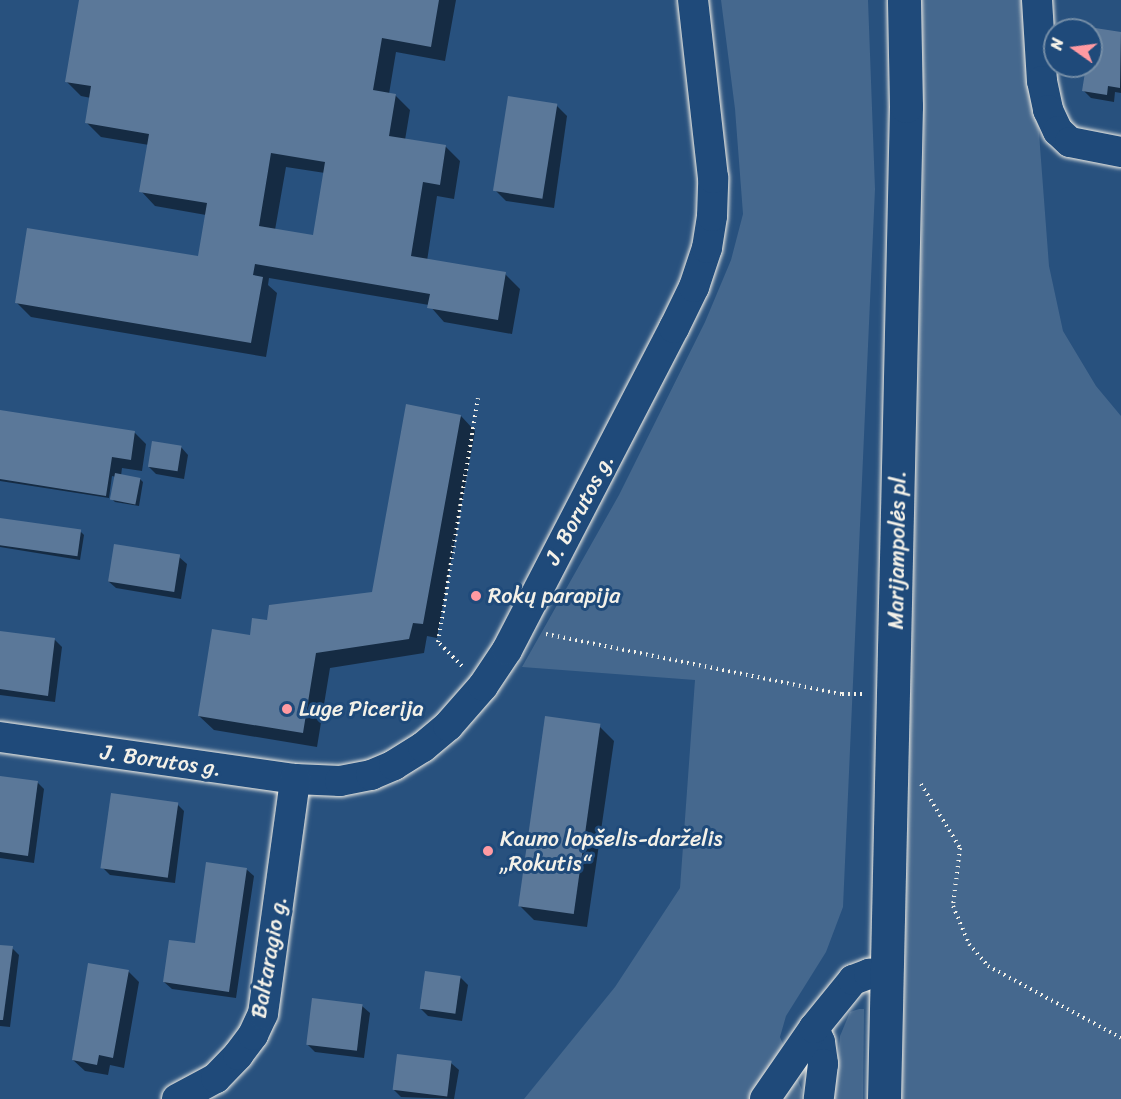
<!DOCTYPE html>
<meta charset="utf-8">
<style>
body{margin:0}
#map{position:relative;width:1121px;height:1099px;overflow:hidden;background:#28517e;font-family:Sriracha,sans-serif}
div>[style]{position:absolute}
[style*='--x']{left:calc(var(--x)*1px);top:calc(var(--y)*1px);width:calc(var(--w)*1px);rotate:calc(var(--a)*1deg)}
.green>*{inset:0;background:#45688e}
.shadow>*{inset:0;background:#0007}
.building>*{inset:0;background:#5b7899;transform-origin:0 0}
.path>*{height:4px;margin-top:-2px;transform-origin:0;background:repeating-linear-gradient(90deg,#f4f1e8 0 1.5px,transparent 0 6px)}
.roads{filter:drop-shadow(0 0 2px #f4f1e8) drop-shadow(0 0 2px #f4f1e8)}
.minor>*{height:30px;margin:-15px;padding:0 15px;transform-origin:15px;border-radius:15px;background:#1f4a7a}
.major>*{height:33px;margin:-16.5px;padding:0 16.5px;transform-origin:16.5px;border-radius:16.5px;background:#1f4a7a}
.dots>*{width:16px;height:16px;translate:-50% -50%;box-sizing:border-box;border:3px solid #1f4a7a;border-radius:50%}
span{translate:-50% -50%;white-space:nowrap;text-align:center;line-height:1.15;-webkit-text-stroke:6px #1f4a7a;paint-order:stroke}
.street-label{font-size:22px;color:#f4f1e8}
.poi-label{font-size:22px;color:#f4f1e8}
.left{translate:0 -50%;text-align:left}
.north{position:absolute;left:1043px;top:18px;width:60px;height:60px;box-sizing:border-box;background:#1f4a7a;border:2px solid #748da6;border-radius:50%;rotate:284deg;font-size:16px;font-weight:700;line-height:24px;text-align:center;color:#f4f1e8}
.north::after{content:'';display:block;margin:auto;width:21px;height:27px;background:#ff9aa2;clip-path:polygon(50% 0,100% 100%,50% 72%,0 100%)}
</style>
<div id="map">
<div class="green">
<div style="clip-path:polygon(721px 0,868px 0,875px 189px,843px 907px,826px 952px,786px 1016px,780px 1037px,802px 1090px,801px 1099px,524px 1099px,615px 987px,680px 888px,695px 680px,522px 667px,619px 495px,705px 322px,731px 260px,743px 214px,735px 109px)"></div>
<div style="clip-path:polygon(922px 0,1029px 0,1049px 266px,1063px 331px,1096px 386px,1121px 416px,1121px 1099px,902px 1099px,924px 140px)"></div>
<div style="clip-path:polygon(859px 1009px,864px 1009px,863px 1099px,834px 1099px,840px 1036px,850px 1012px)"></div>
</div>
<div class="shadow">
<div style="clip-path:polygon(evenodd,80px 0,456px 0,445px 61px,396px 52px,389px 94px,395px 95px,410px 110px,405px 140px,446px 147px,460px 161px,454px 199px,437px 196px,427px 261px,505px 274px,520px 289px,512px 334px,444px 322px,429px 305px,269px 278px,268px 285px,277px 293px,266px 357px,31px 317px,16px 302px,199px 258px,206px 215px,155px 206px,141px 191px,149px 145px,101px 137px,87px 123px,91px 98px,81px 96px,66px 81px,80px 0,286px 167px,325px 173px,314px 237px,275px 230px,286px 167px)"></div>
<div style="clip-path:polygon(1096px 30px,1121px 34px,1121px 93px,1115px 92px,1114px 102px,1091px 98px,1084px 91px,1087px 66px,1091px 66px,1091px 41px,1095px 41px)"></div>
<div style="clip-path:polygon(556px 105px,567px 116px,554px 208px,506px 201px,495px 190px)"></div>
<div style="clip-path:polygon(0 412px,135px 433px,146px 444px,142px 471px,122px 468px,121px 476px,140px 479px,143px 482px,139px 506px,115px 502px,112px 499px,116px 477px,112px 476px,109px 498px,0 481px)"></div>
<div style="clip-path:polygon(461px 416px,475px 431px,437px 638px,427px 636px,424px 653px,330px 668px,317px 747px,214px 730px,199px 716px,251px 637px,268px 622px,373px 593px)"></div>
<div style="clip-path:polygon(181px 447px,188px 455px,184px 479px,156px 474px,149px 467px)"></div>
<div style="clip-path:polygon(0 519px,81px 532px,84px 535px,80px 560px,0 547px)"></div>
<div style="clip-path:polygon(179px 557px,187px 564px,181px 599px,116px 588px,108px 581px)"></div>
<div style="clip-path:polygon(0 633px,55px 640px,62px 647px,55px 702px,0 695px)"></div>
<div style="clip-path:polygon(599px 726px,614px 741px,587px 927px,534px 920px,519px 905px)"></div>
<div style="clip-path:polygon(0 777px,37px 782px,44px 789px,34px 863px,0 858px)"></div>
<div style="clip-path:polygon(177px 804px,184px 811px,175px 883px,110px 875px,103px 868px)"></div>
<div style="clip-path:polygon(246px 869px,254px 876px,236px 998px,172px 989px,164px 982px,196px 945px)"></div>
<div style="clip-path:polygon(0 946px,12px 948px,19px 955px,10px 1027px,0 1026px)"></div>
<div style="clip-path:polygon(128px 971px,139px 982px,124px 1068px,110px 1065px,108px 1075px,85px 1071px,73px 1060px)"></div>
<div style="clip-path:polygon(461px 978px,468px 985px,462px 1021px,428px 1016px,421px 1009px)"></div>
<div style="clip-path:polygon(362px 1006px,370px 1013px,364px 1058px,315px 1052px,308px 1045px)"></div>
<div style="clip-path:polygon(451px 1063px,459px 1070px,454px 1099px,401px 1097px,394px 1090px)"></div>
</div>
<div class="building">
<div style="clip-path:polygon(evenodd,79px 0,439px 0,431px 47px,382px 38px,373px 90px,396px 94px,389px 136px,446px 145px,440px 185px,423px 182px,411px 256px,506px 272px,498px 320px,427px 308px,430px 294px,255px 264px,253px 275px,263px 277px,251px 343px,15px 303px,27px 228px,198px 256px,207px 203px,139px 192px,149px 134px,85px 123px,91px 86px,65px 82px,79px 0,271px 153px,325px 162px,313px 235px,259px 226px,271px 153px)"></div>
<div style="clip-path:polygon(1095px 28px,1121px 32px,1120px 88px,1108px 86px,1107px 95px,1082px 91px,1086px 66px,1091px 66px,1091px 39px,1093px 39px)"></div>
<div style="left:508px;top:96px;width:50px;height:96px;rotate:9deg"></div>
<div style="clip-path:polygon(406px 404px,461px 415px,423px 624px,413px 623px,409px 639px,316px 653px,303px 733px,198px 716px,212px 629px,250px 635px,252px 618px,267px 620px,269px 605px,372px 592px)"></div>
<div style="clip-path:polygon(0 410px,135px 431px,131px 460px,112px 457px,106px 496px,0 479px)"></div>
<div style="left:152px;top:441px;width:30px;height:26px;rotate:9deg"></div>
<div style="left:115px;top:473px;width:26px;height:27px;rotate:11deg"></div>
<div style="left:0;top:518px;width:82px;height:27px;rotate:8deg"></div>
<div style="left:114px;top:544px;width:67px;height:38px;rotate:9deg"></div>
<div style="clip-path:polygon(0 631px,55px 638px,48px 696px,0 689px)"></div>
<div style="left:545px;top:716px;width:56px;height:192px;rotate:8deg"></div>
<div style="clip-path:polygon(0 776px,38px 781px,28px 856px,0 852px)"></div>
<div style="left:111px;top:793px;width:68px;height:76px;rotate:8deg"></div>
<div style="clip-path:polygon(206px 862px,247px 868px,229px 992px,163px 982px,169px 940px,195px 943px)"></div>
<div style="clip-path:polygon(0 945px,13px 946px,3px 1020px,0 1020px)"></div>
<div style="clip-path:polygon(88px 963px,129px 970px,113px 1058px,99px 1055px,97px 1065px,72px 1060px)"></div>
<div style="left:425px;top:971px;width:36px;height:38px;rotate:8deg"></div>
<div style="left:312px;top:998px;width:51px;height:47px;rotate:7deg"></div>
<div style="left:397px;top:1054px;width:55px;height:36px;rotate:7deg"></div>
</div>
<div class="path">
<div style="--x:546;--y:634;--w:302;--a:11.5"></div>
<div style="--x:842;--y:694;--w:23;--a:0"></div>
<div style="--x:462;--y:666;--w:34;--a:-135"></div>
<div style="--x:438;--y:642;--w:247;--a:-80.7"></div>
<div style="--x:921;--y:784;--w:75;--a:58.6"></div>
<div style="--x:960;--y:848;--w:58;--a:96.9"></div>
<div style="--x:953;--y:906;--w:41;--a:67.2"></div>
<div style="--x:969;--y:944;--w:29;--a:49"></div>
<div style="--x:988;--y:966;--w:151;--a:28.4"></div>
</div>
<div class="roads">
<div class="minor">
<div style="--x:1037;--y:0;--w:81;--a:86.5"></div>
<div style="--x:1042;--y:81;--w:30;--a:78"></div>
<div style="--x:1048;--y:110;--w:23;--a:65"></div>
<div style="--x:1058;--y:131;--w:16;--a:43"></div>
<div style="--x:1070;--y:142;--w:52;--a:11.1"></div>
<div style="--x:0;--y:737;--w:298;--a:8.1"></div>
<div style="--x:295;--y:779;--w:45;--a:2.5"></div>
<div style="--x:340;--y:781;--w:32;--a:-11"></div>
<div style="--x:371;--y:775;--w:25;--a:-23"></div>
<div style="--x:394;--y:765;--w:34;--a:-32"></div>
<div style="--x:423;--y:747;--w:33;--a:-40"></div>
<div style="--x:448;--y:726;--w:53;--a:-48.8"></div>
<div style="--x:483;--y:686;--w:43;--a:-56.3"></div>
<div style="--x:507;--y:650;--w:363;--a:-62.6"></div>
<div style="--x:674;--y:328;--w:46;--a:-64"></div>
<div style="--x:694;--y:287;--w:41;--a:-71.6"></div>
<div style="--x:707;--y:248;--w:32;--a:-81"></div>
<div style="--x:712;--y:216;--w:38;--a:-88"></div>
<div style="--x:713;--y:178;--w:179;--a:-96.4"></div>
<div style="--x:814;--y:1028;--w:15;--a:67"></div>
<div style="--x:820;--y:1042;--w:22;--a:82"></div>
<div style="--x:823;--y:1064;--w:35;--a:97"></div>
<div style="--x:177;--y:1099;--w:44;--a:-28.3"></div>
<div style="--x:216;--y:1078;--w:32;--a:-46"></div>
<div style="--x:238;--y:1055;--w:25;--a:-53"></div>
<div style="--x:253;--y:1035;--w:23;--a:-65"></div>
<div style="--x:263;--y:1014;--w:237;--a:-82.2"></div>
<div style="--x:765;--y:1099;--w:86;--a:-55.4"></div>
<div style="--x:814;--y:1028;--w:62;--a:-50.9"></div>
<div style="--x:853;--y:980;--w:17;--a:-21"></div>
<div style="--x:869;--y:974;--w:18;--a:-6"></div>
</div>
<div class="major">
<div style="--x:884;--y:1099;--w:993;--a:-88.73"></div>
<div style="--x:906;--y:106;--w:106;--a:-91.1"></div>
</div>
</div>
<div class="dots">
<div style="left:476px;top:596px;background:#ff9aa2"></div>
<div style="left:287px;top:709px;background:#ff9aa2"></div>
<div style="left:488px;top:851px;background:#ff9aa2"></div>
</div>
<div class="street-label">
<span style="left:579px;top:509px;rotate:-62deg">J. Borutos g.</span>
<span style="left:897px;top:550px;rotate:-89deg">Marijampolės pl.</span>
<span style="left:161px;top:760px;rotate:8deg">J. Borutos g.</span>
<span style="left:269px;top:957px;rotate:-80deg">Baltaragio g.</span>
</div>
<div class="poi-label">
<span class="left" style="left:488px;top:596px">Rokų parapija</span>
<span class="left" style="left:299px;top:709px">Luge Picerija</span>
<span class="left" style="left:500px;top:851px">Kauno lopšelis-darželis<br>„Rokutis“</span>
</div>
<div class="north">N</div>
</div>
